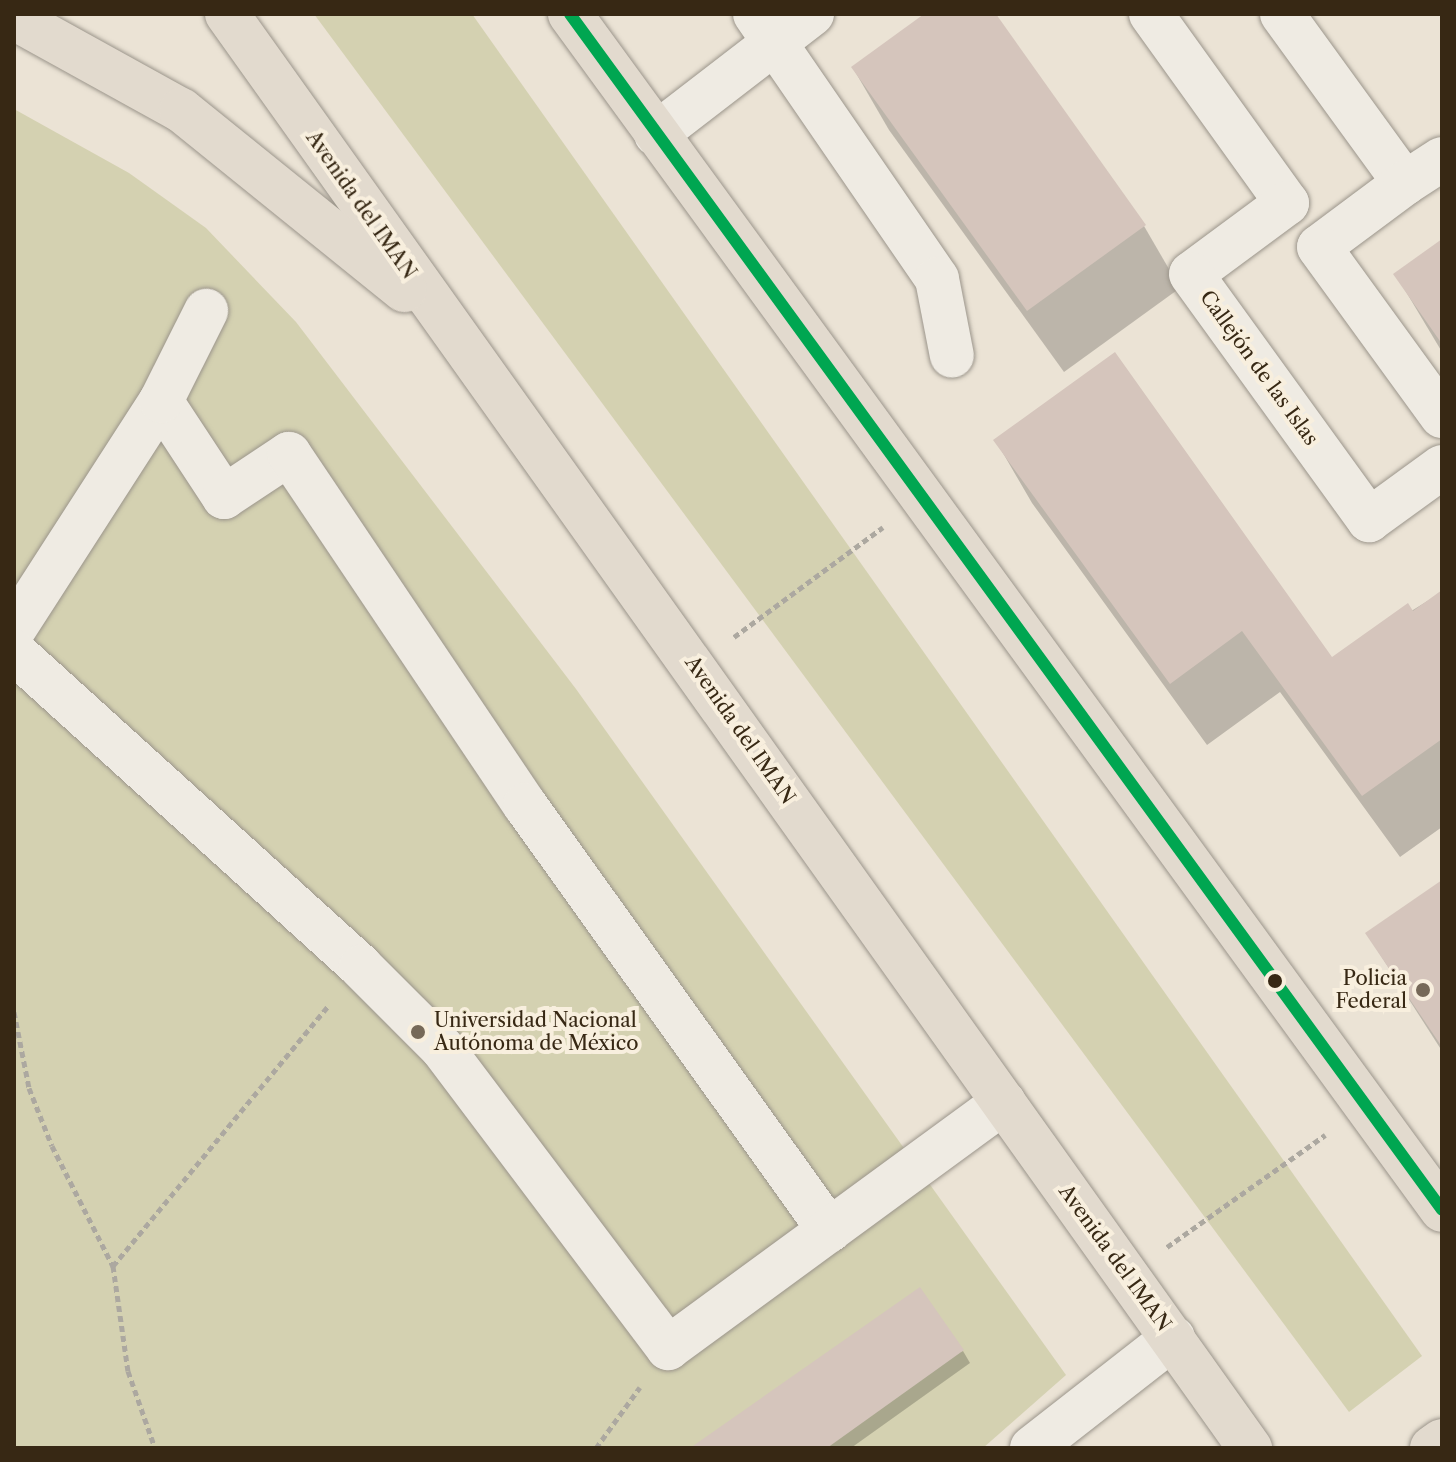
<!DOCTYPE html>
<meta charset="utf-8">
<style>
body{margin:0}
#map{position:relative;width:1456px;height:1462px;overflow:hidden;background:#ebe3d5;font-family:"Libre Caslon Text",serif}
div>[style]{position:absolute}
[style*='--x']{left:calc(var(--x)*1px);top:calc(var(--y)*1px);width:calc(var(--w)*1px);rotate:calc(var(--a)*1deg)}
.green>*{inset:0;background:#d4d1b1}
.shadow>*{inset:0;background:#0003}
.building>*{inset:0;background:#d5c5bc}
.path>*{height:5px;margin-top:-2.5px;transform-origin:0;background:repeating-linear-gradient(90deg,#aca8a0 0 6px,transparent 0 10px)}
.roads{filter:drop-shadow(0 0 2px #9b958b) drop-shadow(0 0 2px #9b958b)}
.minor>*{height:44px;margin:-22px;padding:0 22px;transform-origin:22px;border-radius:22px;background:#efebe3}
.major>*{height:44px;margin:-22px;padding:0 22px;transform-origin:22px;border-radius:22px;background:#e2dace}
.bus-1>*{height:12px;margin:-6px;padding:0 6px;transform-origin:6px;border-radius:6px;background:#00a651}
.dots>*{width:22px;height:22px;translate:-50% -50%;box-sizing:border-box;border:4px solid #f8efde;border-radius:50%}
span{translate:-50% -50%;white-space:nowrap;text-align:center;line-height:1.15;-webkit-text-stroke:8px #f8efde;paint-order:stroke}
.street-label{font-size:20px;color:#372814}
.poi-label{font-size:20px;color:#372814}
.right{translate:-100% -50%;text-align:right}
.left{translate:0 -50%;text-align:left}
.frame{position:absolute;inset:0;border:16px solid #372814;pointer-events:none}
</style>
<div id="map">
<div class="green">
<div style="clip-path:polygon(314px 14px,472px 14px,1422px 1356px,1349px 1412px)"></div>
<div style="clip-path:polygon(14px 109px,129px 173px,206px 228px,296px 322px,576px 689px,1066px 1375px,983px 1448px,14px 1448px)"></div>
</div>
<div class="shadow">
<div style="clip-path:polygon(928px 14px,994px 14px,1144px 226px,1180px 288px,1064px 372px,889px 130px,853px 68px)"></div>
<div style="clip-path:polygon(1442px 242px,1442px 352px,1396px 275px)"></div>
<div style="clip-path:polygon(996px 441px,1332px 660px,1442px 592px,1442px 827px,1400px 857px,1280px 692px,1207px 745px,1032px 503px)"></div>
<div style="clip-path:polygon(1442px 882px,1442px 1051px,1367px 934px)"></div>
<div style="clip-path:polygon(963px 1351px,970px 1363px,851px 1448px,694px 1448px)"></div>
</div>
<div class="building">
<div style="clip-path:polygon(924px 14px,996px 14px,1146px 225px,1027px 311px,851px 67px)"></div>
<div style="clip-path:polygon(1442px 239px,1442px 344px,1393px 274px)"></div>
<div style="clip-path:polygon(1115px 352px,1332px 657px,1408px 603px,1413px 611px,1442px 590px,1442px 739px,1362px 796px,1242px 631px,1170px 684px,993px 440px)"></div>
<div style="clip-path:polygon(1442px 880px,1442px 1047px,1365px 933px)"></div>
<div style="clip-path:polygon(920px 1287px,964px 1350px,827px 1448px,690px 1448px)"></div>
</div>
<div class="path">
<div style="--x:734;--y:637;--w:185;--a:-36.4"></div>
<div style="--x:14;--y:1012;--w:77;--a:78.8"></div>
<div style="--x:29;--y:1088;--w:62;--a:68.4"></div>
<div style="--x:52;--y:1146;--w:135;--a:63.1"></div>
<div style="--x:113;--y:1266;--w:106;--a:81.9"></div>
<div style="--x:128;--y:1371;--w:82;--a:70.7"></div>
<div style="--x:1167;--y:1247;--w:194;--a:-35.3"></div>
<div style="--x:113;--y:1266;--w:339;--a:-50.4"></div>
<div style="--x:596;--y:1448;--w:75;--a:-54.2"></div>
</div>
<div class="roads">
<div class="minor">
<div style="--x:755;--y:14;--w:321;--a:55.5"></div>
<div style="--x:937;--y:279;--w:78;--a:79"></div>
<div style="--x:1151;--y:14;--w:233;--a:54.3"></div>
<div style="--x:1287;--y:203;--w:119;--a:143.5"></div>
<div style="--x:1191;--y:274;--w:304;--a:54.1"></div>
<div style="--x:1369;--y:520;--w:90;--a:-36"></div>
<div style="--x:1282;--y:14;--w:209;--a:54"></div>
<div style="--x:1405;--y:183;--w:107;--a:143.3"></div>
<div style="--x:1319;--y:247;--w:209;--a:54"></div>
<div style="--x:656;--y:134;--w:197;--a:-37.6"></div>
<div style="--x:1405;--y:183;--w:44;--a:-33"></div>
<div style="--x:161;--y:401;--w:115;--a:56.7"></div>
<div style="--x:224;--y:497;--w:78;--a:-33.5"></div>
<div style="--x:289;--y:454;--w:423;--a:56.1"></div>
<div style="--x:525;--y:805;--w:523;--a:54.42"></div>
<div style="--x:14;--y:629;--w:271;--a:-57.2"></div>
<div style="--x:161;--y:401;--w:101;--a:-63.4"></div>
<div style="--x:14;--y:652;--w:469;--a:42.2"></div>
<div style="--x:361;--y:967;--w:115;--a:45"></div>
<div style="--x:442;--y:1048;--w:376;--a:53"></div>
<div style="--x:668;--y:1348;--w:416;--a:-36.2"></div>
<div style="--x:1032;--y:1448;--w:179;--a:-38"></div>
</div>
<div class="major">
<div style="--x:227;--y:14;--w:1762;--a:54.5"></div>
<div style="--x:570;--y:14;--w:1480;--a:53.9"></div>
<div style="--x:14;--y:18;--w:191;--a:28.9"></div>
<div style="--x:181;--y:110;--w:287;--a:38.9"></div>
<div style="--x:1432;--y:1448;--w:12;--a:-35"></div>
</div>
</div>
<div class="bus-1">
<div style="--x:570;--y:14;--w:1480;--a:53.9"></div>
</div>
<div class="dots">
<div style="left:1275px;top:981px;background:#372814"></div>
<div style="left:1423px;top:990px;background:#766958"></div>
<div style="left:418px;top:1032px;background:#766958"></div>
</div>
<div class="street-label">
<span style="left:361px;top:205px;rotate:55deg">Avenida del IMAN</span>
<span style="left:1259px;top:368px;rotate:54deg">Callejón de las Islas</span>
<span style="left:740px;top:730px;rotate:55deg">Avenida del IMAN</span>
<span style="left:1115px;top:1258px;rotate:54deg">Avenida del IMAN</span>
</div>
<div class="poi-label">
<span class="right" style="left:1407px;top:990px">Policia<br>Federal</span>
<span class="left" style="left:434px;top:1032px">Universidad Nacional<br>Autónoma de México</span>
</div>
<div class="frame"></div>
</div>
